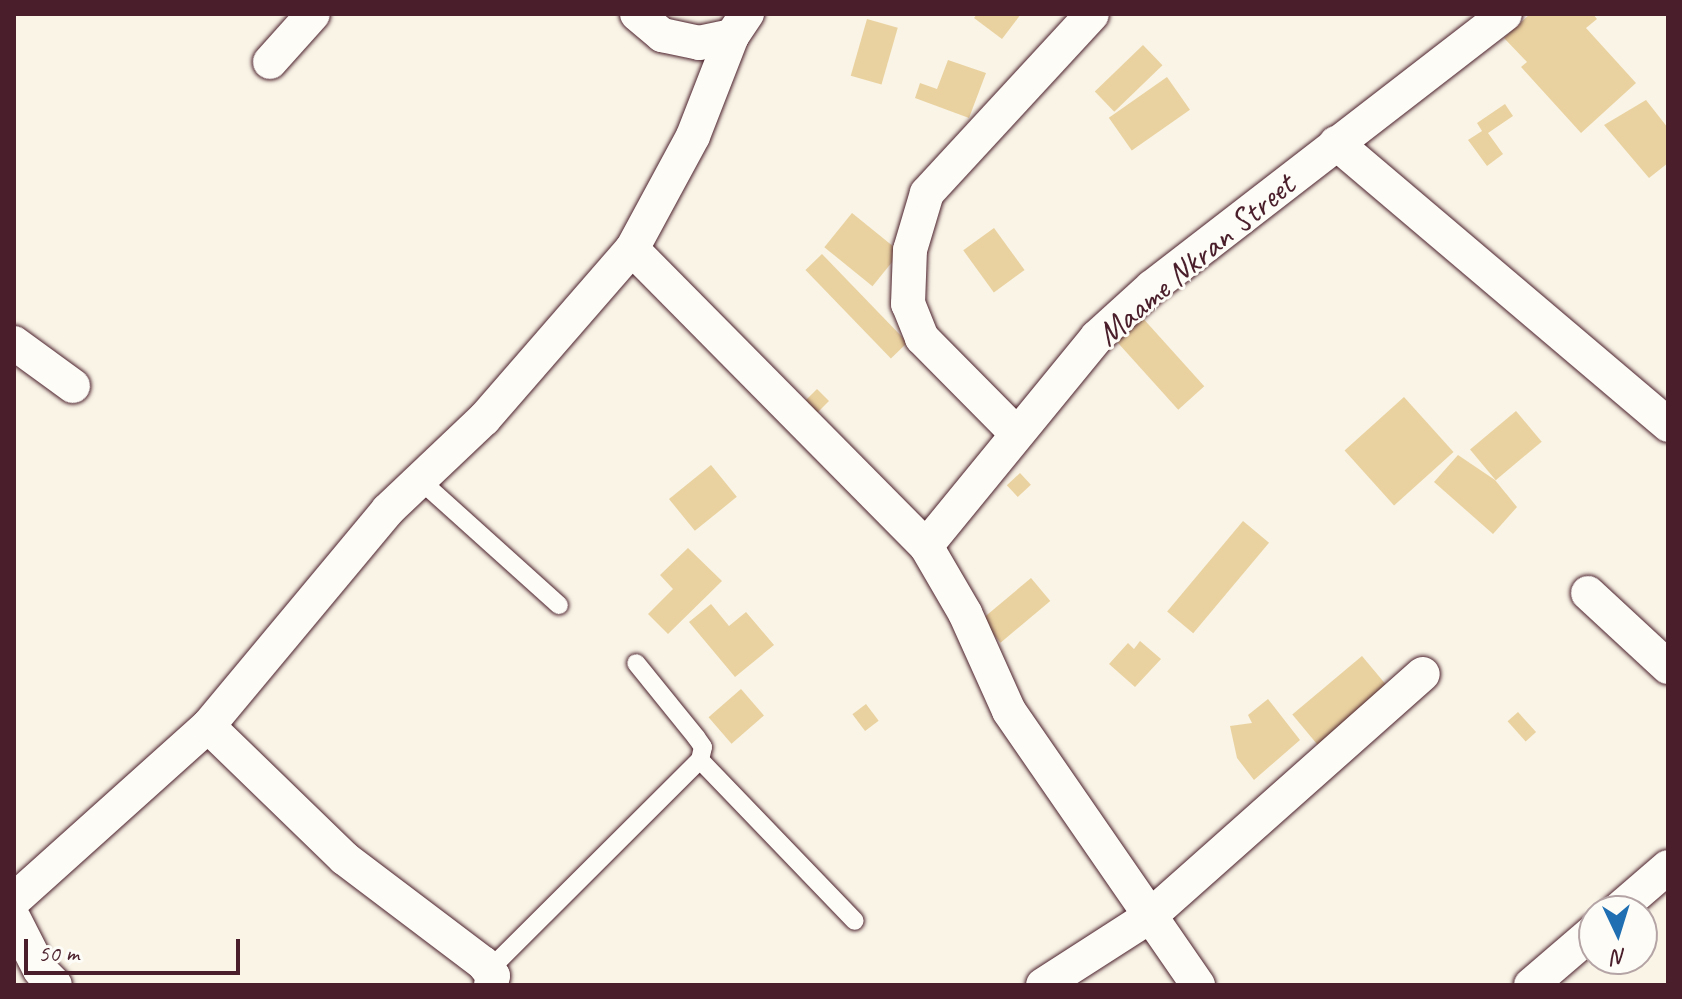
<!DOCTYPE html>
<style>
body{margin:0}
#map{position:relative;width:1682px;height:999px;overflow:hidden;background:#f9f4e6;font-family:Caveat,sans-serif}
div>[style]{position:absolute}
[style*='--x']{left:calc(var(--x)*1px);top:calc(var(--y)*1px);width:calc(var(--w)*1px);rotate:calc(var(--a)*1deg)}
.building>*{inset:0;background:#ead2a0;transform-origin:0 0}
.roads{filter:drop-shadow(0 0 2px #4a1f2b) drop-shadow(0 0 2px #4a1f2b)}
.service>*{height:18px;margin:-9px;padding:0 9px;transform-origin:9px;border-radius:9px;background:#fdfcf7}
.minor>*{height:34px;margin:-17px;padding:0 17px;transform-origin:17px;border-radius:17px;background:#fdfcf7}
span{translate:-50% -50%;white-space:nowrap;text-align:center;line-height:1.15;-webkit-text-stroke:6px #fdfcf7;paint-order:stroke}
.street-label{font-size:34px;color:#4a1f2b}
.frame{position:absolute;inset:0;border:16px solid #4a1f2b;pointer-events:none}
.north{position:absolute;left:1578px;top:895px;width:80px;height:80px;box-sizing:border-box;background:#fdfcf7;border:2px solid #b5a4a5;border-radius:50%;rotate:176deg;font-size:22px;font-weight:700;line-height:32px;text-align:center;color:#4a1f2b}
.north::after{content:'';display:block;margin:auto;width:28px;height:36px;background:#1f6fb2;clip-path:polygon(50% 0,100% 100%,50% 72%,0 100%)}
.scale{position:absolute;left:24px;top:939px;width:216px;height:36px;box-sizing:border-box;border:4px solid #4a1f2b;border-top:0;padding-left:10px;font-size:24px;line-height:28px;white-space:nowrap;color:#4a1f2b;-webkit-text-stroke:6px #fdfcf7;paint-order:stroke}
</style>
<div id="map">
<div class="building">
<div style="clip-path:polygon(977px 14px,1021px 14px,1002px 39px,974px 18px)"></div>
<div style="clip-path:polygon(1530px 14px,1593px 14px,1597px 19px,1586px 28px,1636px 83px,1581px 133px,1521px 67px,1527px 62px,1504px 38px)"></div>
<div style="left:867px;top:19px;width:32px;height:59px;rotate:16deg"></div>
<div style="left:1143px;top:45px;width:28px;height:67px;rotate:46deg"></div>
<div style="clip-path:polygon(948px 60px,986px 73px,969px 118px,915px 98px,920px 83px,937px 89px)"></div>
<div style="left:1167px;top:77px;width:40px;height:71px;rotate:55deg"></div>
<div style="clip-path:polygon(1646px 100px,1668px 128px,1668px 163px,1649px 178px,1604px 125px)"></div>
<div style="clip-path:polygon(1505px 104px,1513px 116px,1488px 133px,1503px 154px,1487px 166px,1468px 140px,1482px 131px,1477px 123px)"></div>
<div style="left:852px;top:213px;width:62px;height:44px;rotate:39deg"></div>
<div style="left:994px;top:228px;width:52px;height:38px;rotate:54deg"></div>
<div style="left:822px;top:254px;width:123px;height:23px;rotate:46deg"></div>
<div style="left:1140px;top:315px;width:96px;height:35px;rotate:48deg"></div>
<div style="left:817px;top:389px;width:17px;height:23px;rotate:45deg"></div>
<div style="left:1404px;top:397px;width:74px;height:80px;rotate:48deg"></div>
<div style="left:1516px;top:411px;width:40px;height:60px;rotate:50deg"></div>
<div style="clip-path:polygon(1458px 455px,1495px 480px,1517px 507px,1493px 534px,1434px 482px)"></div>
<div style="left:711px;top:465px;width:41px;height:54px;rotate:51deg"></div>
<div style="left:1020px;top:473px;width:16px;height:18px;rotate:47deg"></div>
<div style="left:1243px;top:521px;width:34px;height:118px;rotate:40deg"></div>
<div style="clip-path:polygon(688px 548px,722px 581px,668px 634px,648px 614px,673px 589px,660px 575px)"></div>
<div style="left:1031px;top:578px;width:30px;height:65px;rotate:50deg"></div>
<div style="clip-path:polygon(711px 604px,729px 626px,746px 612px,774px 645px,735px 677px,689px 622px)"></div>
<div style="clip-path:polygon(1140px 641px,1161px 659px,1135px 687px,1109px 664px,1128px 643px,1134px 649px)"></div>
<div style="left:1362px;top:656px;width:42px;height:91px;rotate:50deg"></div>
<div style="left:741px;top:689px;width:35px;height:43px;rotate:49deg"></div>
<div style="clip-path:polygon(1268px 699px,1300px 740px,1254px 780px,1237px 758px,1230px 726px,1252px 723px,1248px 715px)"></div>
<div style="left:866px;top:704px;width:21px;height:17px;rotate:53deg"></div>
<div style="left:1518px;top:712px;width:27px;height:14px;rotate:48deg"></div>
</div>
<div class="roads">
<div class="service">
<div style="--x:420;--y:480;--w:187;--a:42"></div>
<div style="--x:700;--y:760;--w:223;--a:46.1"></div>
<div style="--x:489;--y:970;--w:298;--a:-44.9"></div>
<div style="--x:700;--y:760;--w:13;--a:-77"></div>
<div style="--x:703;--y:747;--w:12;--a:-125"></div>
<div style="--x:696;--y:737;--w:95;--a:-129"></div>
</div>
<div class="minor">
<div style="--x:637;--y:14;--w:33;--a:40"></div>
<div style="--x:662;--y:35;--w:38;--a:12"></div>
<div style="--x:699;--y:43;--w:34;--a:-12"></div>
<div style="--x:270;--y:62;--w:64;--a:-48.1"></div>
<div style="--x:1336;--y:143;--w:436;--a:40.3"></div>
<div style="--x:632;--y:249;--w:418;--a:45.3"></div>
<div style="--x:926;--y:546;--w:78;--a:59.8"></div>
<div style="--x:965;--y:613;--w:107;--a:65.8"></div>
<div style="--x:1009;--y:711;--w:333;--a:55.4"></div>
<div style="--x:14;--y:343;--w:73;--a:36.1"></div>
<div style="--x:1016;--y:433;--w:134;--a:-134.7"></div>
<div style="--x:922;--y:338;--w:37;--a:-112"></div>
<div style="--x:908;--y:304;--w:54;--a:-87.9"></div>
<div style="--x:910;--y:250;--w:59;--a:-73.4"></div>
<div style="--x:927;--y:193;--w:243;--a:-47.3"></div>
<div style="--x:926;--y:546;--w:270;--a:-50.7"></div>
<div style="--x:1097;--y:337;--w:74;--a:-42.3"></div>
<div style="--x:1152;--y:287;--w:446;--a:-37.7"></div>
<div style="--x:1588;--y:593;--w:109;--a:42.8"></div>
<div style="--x:208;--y:726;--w:190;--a:44.1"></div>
<div style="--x:344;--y:858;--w:174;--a:37.1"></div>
<div style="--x:483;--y:963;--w:16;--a:52"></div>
<div style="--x:493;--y:976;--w:9;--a:103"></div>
<div style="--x:14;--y:900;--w:261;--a:-41.9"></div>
<div style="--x:208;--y:726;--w:281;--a:-50.2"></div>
<div style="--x:388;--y:510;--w:132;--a:-43.5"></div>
<div style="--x:484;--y:419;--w:225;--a:-49"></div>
<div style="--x:632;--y:249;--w:128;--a:-61.6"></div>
<div style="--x:693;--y:136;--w:107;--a:-68.7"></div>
<div style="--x:732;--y:36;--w:27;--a:-56"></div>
<div style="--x:1617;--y:911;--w:67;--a:-40.8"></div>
<div style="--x:14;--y:919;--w:57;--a:63"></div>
<div style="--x:40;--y:970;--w:21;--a:45"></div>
<div style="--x:1043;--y:985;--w:126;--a:-32.7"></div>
<div style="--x:1149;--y:917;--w:366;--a:-41.6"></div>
<div style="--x:1531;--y:985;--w:83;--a:-40.6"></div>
</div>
</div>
<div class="street-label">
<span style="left:1195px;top:259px;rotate:-40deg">Maame Nkran Street</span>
</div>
<div class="frame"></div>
<div class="north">N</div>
<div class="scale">50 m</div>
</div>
